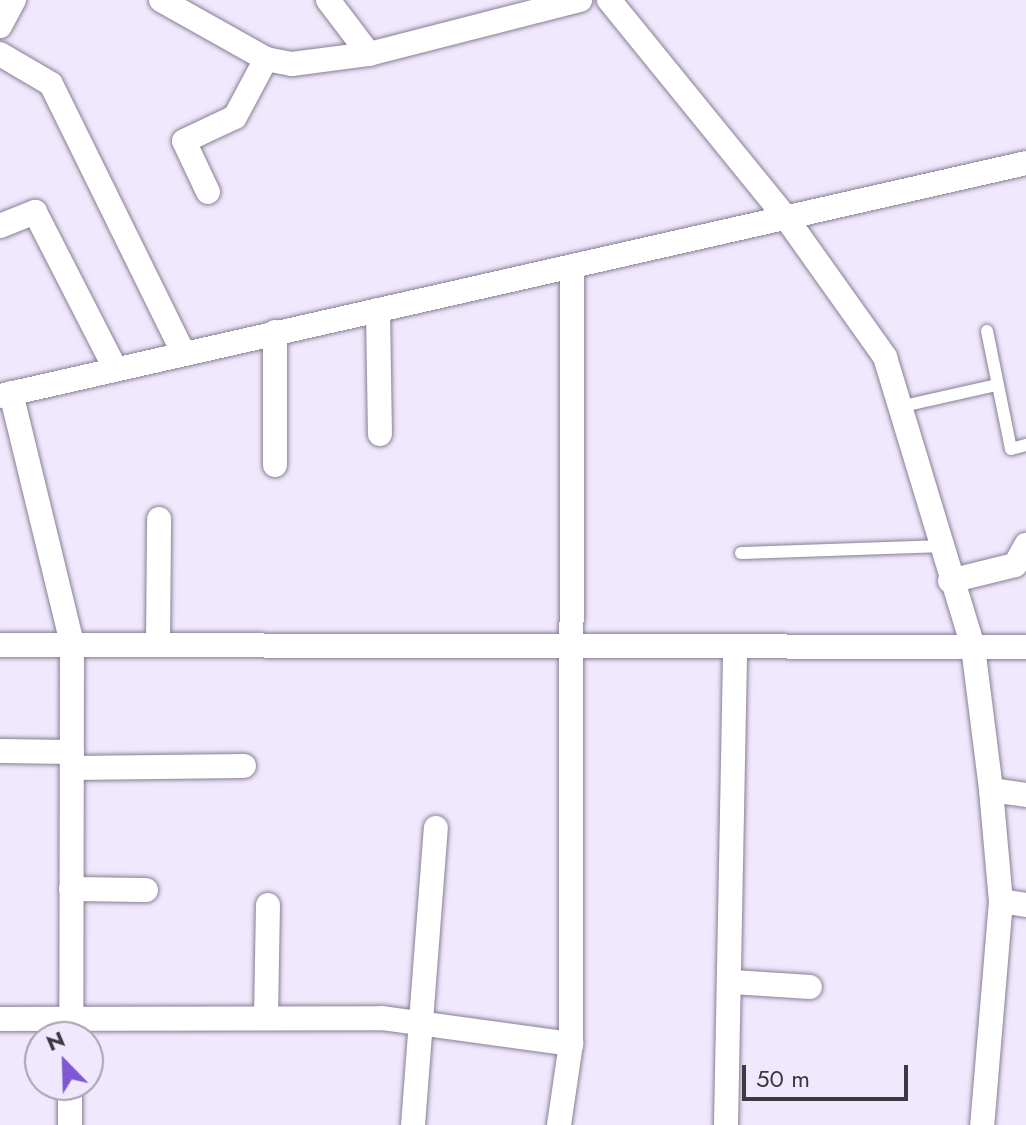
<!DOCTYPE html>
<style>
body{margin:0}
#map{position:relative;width:1026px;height:1125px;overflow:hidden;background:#f0e8fc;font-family:Jost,sans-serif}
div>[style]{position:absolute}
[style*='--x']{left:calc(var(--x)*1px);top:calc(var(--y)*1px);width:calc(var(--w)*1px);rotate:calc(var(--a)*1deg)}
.roads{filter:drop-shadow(0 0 2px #877e94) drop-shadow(0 0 2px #877e94)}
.lane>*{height:12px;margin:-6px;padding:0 6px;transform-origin:6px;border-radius:6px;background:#fff}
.street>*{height:24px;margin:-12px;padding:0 12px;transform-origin:12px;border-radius:12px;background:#fff}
span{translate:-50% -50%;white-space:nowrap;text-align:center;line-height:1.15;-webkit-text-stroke:6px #f0e8fc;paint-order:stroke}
.north{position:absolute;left:24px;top:1021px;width:80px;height:80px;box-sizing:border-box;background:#f0e8fc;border:2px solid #a8a2b2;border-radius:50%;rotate:337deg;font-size:22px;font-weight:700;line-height:32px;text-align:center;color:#3d3942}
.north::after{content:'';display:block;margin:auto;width:28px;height:36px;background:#7e59d3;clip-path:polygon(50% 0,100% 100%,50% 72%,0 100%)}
.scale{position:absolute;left:742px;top:1065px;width:166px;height:36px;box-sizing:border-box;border:4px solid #3d3942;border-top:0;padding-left:10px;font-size:24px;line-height:28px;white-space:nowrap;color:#3d3942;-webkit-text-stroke:6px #f0e8fc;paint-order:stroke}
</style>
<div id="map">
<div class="roads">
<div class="lane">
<div style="--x:987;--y:331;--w:120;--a:78.5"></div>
<div style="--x:1011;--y:449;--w:16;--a:-15"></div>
<div style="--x:899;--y:407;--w:100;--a:-12.7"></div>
<div style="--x:741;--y:553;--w:197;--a:-2"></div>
</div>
<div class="street">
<div style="--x:161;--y:0;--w:120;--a:29.3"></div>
<div style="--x:266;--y:59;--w:26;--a:11"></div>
<div style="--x:292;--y:64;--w:78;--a:-7.4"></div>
<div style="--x:369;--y:54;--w:218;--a:-14.4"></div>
<div style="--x:328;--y:0;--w:68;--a:52.8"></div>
<div style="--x:609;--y:0;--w:282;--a:50.9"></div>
<div style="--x:787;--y:219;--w:169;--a:54.6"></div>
<div style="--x:885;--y:357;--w:303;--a:73.1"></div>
<div style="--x:973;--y:647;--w:144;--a:82.8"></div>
<div style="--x:991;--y:790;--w:111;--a:84.9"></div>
<div style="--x:1001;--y:901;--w:225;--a:94.8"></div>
<div style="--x:0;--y:26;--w:30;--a:-62"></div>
<div style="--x:0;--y:54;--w:59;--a:30.5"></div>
<div style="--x:51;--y:84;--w:299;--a:63.8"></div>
<div style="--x:208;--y:192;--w:56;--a:-115.2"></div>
<div style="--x:184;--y:141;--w:56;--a:-25.2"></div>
<div style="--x:235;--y:117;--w:66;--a:-61.9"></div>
<div style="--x:0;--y:226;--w:38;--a:-22"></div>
<div style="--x:35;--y:212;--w:175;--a:62.9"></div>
<div style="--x:378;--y:310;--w:124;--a:89.1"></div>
<div style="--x:275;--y:332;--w:133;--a:90"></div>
<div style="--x:11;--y:393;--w:258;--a:76.3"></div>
<div style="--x:72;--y:644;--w:393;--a:90.1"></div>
<div style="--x:0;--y:396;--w:1052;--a:-12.79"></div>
<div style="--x:950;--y:581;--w:67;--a:-13.8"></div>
<div style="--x:1015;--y:565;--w:23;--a:-61"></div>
<div style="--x:158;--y:644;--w:125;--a:-89.5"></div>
<div style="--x:0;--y:645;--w:1026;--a:0.11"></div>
<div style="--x:0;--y:751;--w:72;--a:0.8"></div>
<div style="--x:72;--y:768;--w:172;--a:-0.7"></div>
<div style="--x:991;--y:790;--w:35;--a:8"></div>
<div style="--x:71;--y:889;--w:75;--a:0.8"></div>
<div style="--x:1001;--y:901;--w:25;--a:9"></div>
<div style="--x:733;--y:982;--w:77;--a:3.7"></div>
<div style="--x:266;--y:1018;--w:113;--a:-89"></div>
<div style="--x:0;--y:1019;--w:382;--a:-0.1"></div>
<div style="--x:382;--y:1018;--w:191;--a:7.8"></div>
<div style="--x:70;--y:1125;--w:40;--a:-90"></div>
<div style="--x:413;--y:1125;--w:298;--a:-85.6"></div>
<div style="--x:559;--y:1125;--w:82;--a:-81.6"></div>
<div style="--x:571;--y:1044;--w:776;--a:-89.93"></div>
<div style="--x:726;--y:1125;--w:477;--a:-88.9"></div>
</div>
</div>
<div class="north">N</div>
<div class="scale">50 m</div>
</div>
